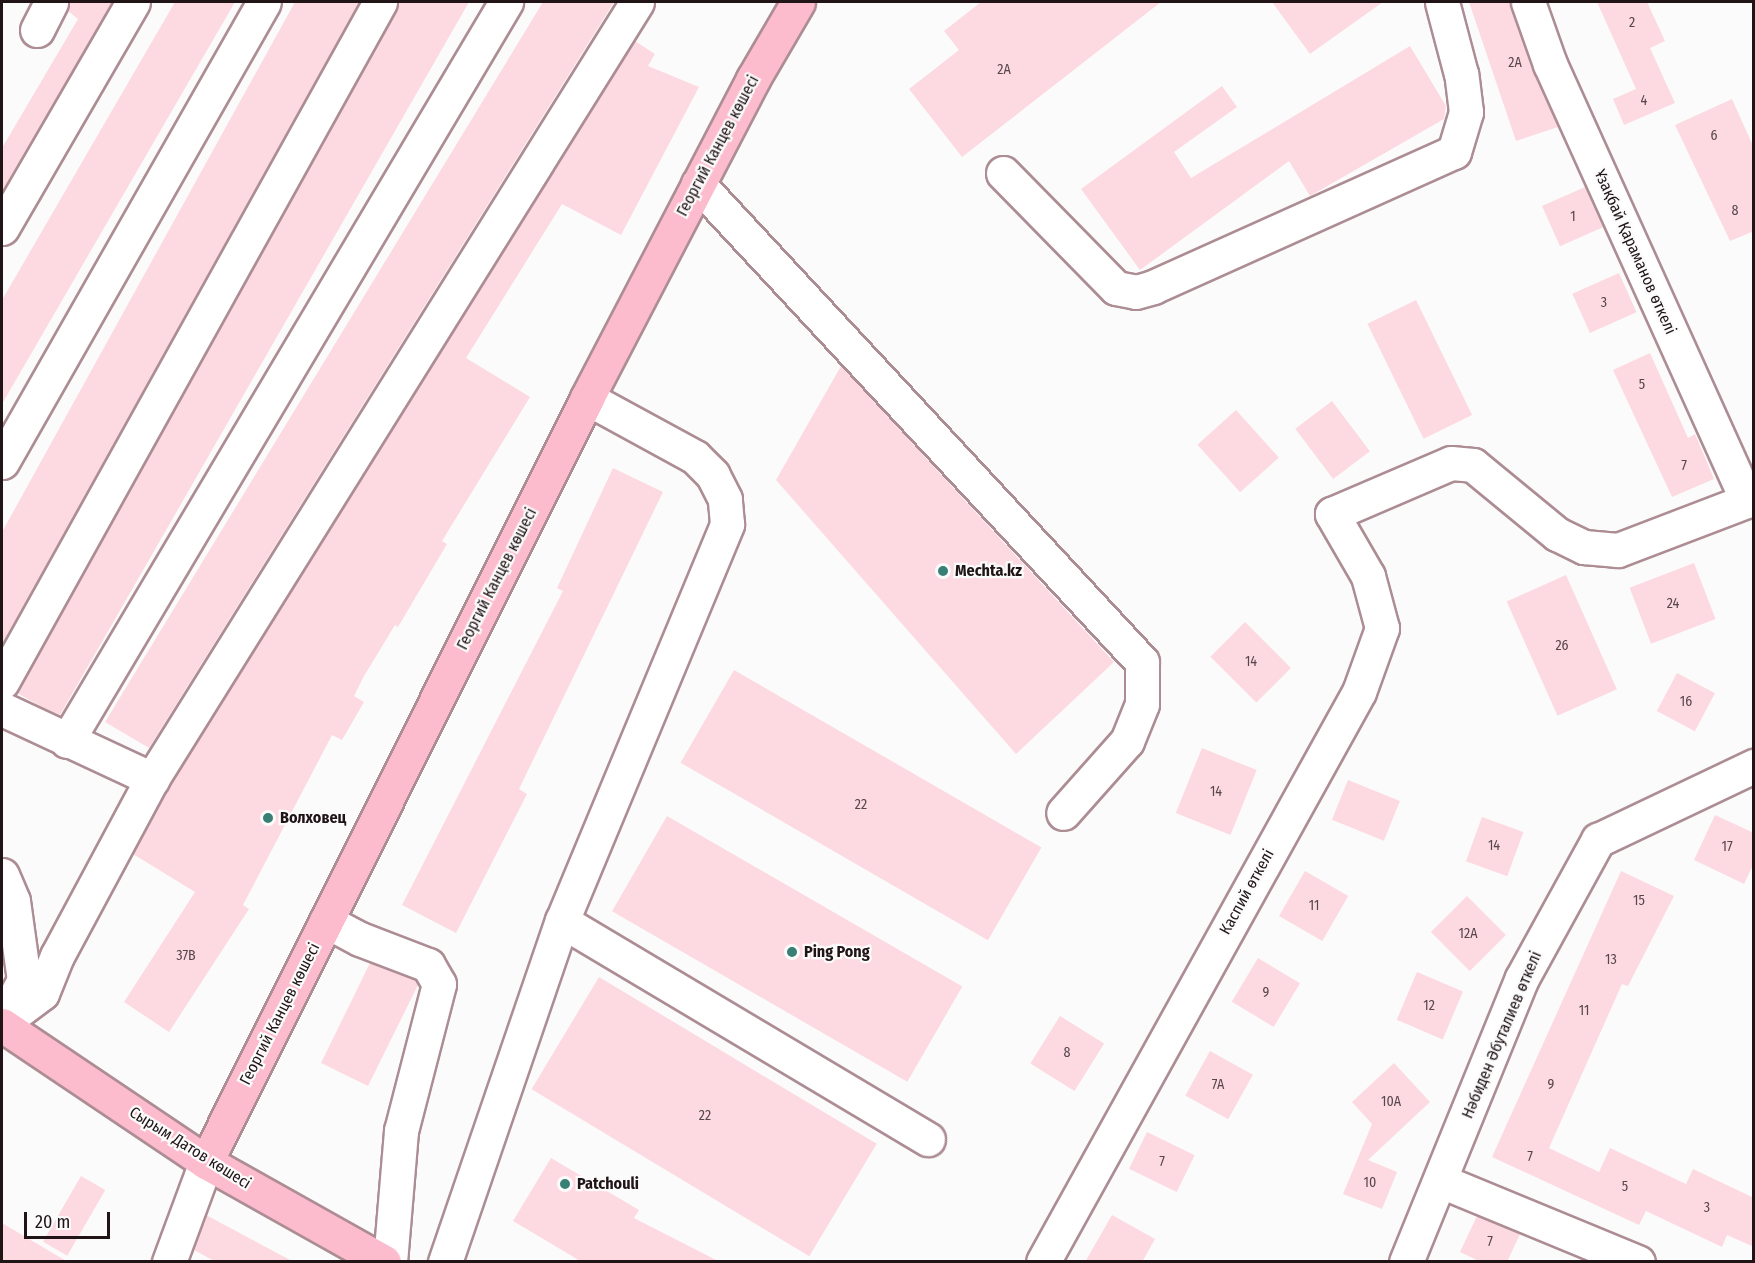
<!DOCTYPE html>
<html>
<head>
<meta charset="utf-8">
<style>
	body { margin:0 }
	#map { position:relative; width:1755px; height:1263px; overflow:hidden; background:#fbfbfb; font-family:"Fira Sans Condensed",sans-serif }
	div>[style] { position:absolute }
	.building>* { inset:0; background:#fddae2; transform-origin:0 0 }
	.roads { filter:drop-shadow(2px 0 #ad8d94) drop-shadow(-2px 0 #ad8d94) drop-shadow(0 2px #ad8d94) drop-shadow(0 -2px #ad8d94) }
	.minor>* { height:33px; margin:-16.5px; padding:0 16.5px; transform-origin:16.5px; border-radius:16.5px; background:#fff }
	.major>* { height:33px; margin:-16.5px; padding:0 16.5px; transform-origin:16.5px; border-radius:16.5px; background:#fcbcce }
	.dots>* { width:16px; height:16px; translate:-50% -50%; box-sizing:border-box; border:3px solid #fbfbfb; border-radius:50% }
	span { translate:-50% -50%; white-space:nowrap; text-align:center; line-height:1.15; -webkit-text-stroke:4.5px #fbfbfb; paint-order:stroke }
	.number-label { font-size:14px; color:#57464a }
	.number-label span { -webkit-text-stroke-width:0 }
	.street-label { font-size:16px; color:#201417 }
	.poi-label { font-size:16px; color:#201417; font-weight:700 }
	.left { translate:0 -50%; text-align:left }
	.frame { position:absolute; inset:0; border:3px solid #201417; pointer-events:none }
	.scale { position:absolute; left:24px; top:1212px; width:86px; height:27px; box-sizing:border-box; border:3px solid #201417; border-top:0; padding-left:8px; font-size:18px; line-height:21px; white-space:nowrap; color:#201417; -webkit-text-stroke:4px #fbfbfb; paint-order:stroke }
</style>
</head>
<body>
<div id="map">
	<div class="building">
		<i style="clip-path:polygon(70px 2px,112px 2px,2px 191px,2px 148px,78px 19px,68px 11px)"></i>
		<i style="clip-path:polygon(175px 2px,235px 2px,2px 404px,2px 300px)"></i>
		<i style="clip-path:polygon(295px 2px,359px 2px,2px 644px,2px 532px)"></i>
		<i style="clip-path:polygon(399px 2px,469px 2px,60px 715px,42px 707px,17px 693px)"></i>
		<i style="clip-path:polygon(543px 2px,614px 2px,149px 748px,105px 722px)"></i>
		<i style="clip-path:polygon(981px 2px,1161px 2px,962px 157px,909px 89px,959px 50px,944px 31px)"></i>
		<i style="clip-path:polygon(1272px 2px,1383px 2px,1310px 54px)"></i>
		<i style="clip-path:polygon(1469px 2px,1510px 2px,1532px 70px,1558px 127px,1516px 141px)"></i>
		<i style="clip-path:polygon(1597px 2px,1647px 2px,1665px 41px,1650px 48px,1675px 103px,1624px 125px,1613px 99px,1636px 89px)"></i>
		<i style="clip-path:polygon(635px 41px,655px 54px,648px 66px,699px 87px,621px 235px,562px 204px,466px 358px,530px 397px,442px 541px,447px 544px,398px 627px,395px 625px,364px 676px,354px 696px,364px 702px,342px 740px,332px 735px,243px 905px,249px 909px,169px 1032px,124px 1002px,195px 892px,133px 854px,168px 788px)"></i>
		<i style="clip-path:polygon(1410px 46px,1446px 106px,1444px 119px,1310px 196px,1289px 161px,1140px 270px,1081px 189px,1222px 86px,1237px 107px,1174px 152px,1191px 178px)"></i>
		<i style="clip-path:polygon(1732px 99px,1754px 148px,1754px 231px,1730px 241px,1675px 125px)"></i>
		<i style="left:1585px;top:187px;width:44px;height:47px;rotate:66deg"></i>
		<i style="left:1619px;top:273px;width:43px;height:51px;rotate:66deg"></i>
		<i style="left:1416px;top:300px;width:128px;height:54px;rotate:64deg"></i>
		<i style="clip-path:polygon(1650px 353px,1688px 438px,1695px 434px,1714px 479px,1672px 497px,1613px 370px)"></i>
		<i style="clip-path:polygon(841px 366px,1114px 662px,1016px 754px,776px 480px)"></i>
		<i style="left:1332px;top:401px;width:63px;height:46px;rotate:53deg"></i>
		<i style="left:1236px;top:410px;width:64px;height:52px;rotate:48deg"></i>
		<i style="clip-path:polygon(613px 468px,663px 492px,519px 789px,527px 794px,456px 933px,402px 905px,563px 591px,557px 588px)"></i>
		<i style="left:1694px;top:563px;width:60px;height:69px;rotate:69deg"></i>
		<i style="left:1566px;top:575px;width:125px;height:65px;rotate:66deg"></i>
		<i style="left:1245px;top:622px;width:65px;height:49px;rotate:45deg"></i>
		<i style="left:734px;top:670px;width:355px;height:107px;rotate:30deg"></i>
		<i style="left:1677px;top:673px;width:43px;height:43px;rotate:28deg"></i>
		<i style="left:1202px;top:748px;width:59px;height:70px;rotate:22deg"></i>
		<i style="left:1348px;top:780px;width:56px;height:43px;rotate:22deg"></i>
		<i style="clip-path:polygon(1715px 815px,1754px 833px,1754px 863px,1744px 884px,1694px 860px)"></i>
		<i style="left:667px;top:816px;width:341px;height:110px;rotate:30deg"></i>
		<i style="left:1482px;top:817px;width:44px;height:47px;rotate:20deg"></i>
		<i style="left:1305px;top:871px;width:50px;height:52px;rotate:30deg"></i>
		<i style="clip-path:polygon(1621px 871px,1674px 896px,1628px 986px,1622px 984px,1549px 1148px,1599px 1172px,1610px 1148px,1686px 1184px,1693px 1169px,1754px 1198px,1754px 1247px,1727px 1235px,1722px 1247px,1646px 1211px,1639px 1225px,1492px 1157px)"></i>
		<i style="left:1467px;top:896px;width:55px;height:51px;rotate:45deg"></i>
		<i style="left:1258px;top:958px;width:49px;height:51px;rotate:31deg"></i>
		<i style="clip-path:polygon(370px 963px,415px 980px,418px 985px,368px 1086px,321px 1063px)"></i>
		<i style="left:1417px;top:972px;width:50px;height:52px;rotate:23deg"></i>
		<i style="left:599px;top:977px;width:324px;height:131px;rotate:31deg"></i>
		<i style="left:1060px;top:1016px;width:52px;height:56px;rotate:32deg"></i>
		<i style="left:1210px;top:1051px;width:49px;height:51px;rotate:29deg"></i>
		<i style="clip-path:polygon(1394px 1063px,1430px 1102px,1368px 1160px,1397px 1172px,1382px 1209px,1343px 1194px,1372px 1124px,1352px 1102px)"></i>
		<i style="left:1147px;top:1132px;width:53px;height:41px;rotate:26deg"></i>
		<i style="clip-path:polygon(551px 1158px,639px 1210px,634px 1218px,720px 1262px,582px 1262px,513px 1221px)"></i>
		<i style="left:81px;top:1176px;width:28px;height:76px;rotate:30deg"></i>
		<i style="clip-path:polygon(206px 1215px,294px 1262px,216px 1262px,194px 1250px)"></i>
		<i style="clip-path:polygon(1112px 1215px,1155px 1239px,1142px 1262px,1085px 1262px)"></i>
		<i style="clip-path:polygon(1477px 1216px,1520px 1234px,1507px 1262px,1481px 1262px,1460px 1252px)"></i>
		<i style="clip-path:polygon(2px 1223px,68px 1262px,2px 1262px)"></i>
	</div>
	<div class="roads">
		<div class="minor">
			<i style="left:1528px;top:2px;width:66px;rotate:70.5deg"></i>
			<i style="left:1550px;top:64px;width:479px;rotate:65.7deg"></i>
			<i style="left:37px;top:30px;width:31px;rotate:-63deg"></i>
			<i style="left:1003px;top:173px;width:161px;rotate:45.5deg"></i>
			<i style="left:1116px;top:288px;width:20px;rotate:11deg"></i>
			<i style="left:1136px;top:292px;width:18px;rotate:-16deg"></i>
			<i style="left:1153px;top:287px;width:330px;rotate:-24.2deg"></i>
			<i style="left:1454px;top:152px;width:42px;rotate:-73.3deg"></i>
			<i style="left:1466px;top:112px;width:38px;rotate:-97deg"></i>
			<i style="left:1461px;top:74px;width:74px;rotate:-104.8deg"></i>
			<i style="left:698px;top:184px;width:652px;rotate:47.11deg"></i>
			<i style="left:1142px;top:662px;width:42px;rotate:90deg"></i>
			<i style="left:1142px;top:704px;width:40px;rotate:112deg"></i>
			<i style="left:1127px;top:741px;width:96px;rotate:131.6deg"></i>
			<i style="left:2px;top:228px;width:261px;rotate:-59.9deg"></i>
			<i style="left:2px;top:462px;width:529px;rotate:-60.34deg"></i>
			<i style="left:2px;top:682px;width:778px;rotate:-60.93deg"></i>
			<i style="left:2px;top:709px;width:166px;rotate:25deg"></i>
			<i style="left:152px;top:779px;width:916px;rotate:-58.03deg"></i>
			<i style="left:67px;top:741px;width:860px;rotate:-59.29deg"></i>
			<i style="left:2px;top:875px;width:28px;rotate:67deg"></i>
			<i style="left:13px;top:901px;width:80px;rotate:82.1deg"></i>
			<i style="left:24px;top:980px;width:40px;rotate:118deg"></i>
			<i style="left:326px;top:921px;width:38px;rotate:28deg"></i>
			<i style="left:360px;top:939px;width:73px;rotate:20.9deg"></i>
			<i style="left:428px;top:965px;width:22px;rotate:60deg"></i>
			<i style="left:439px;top:984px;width:152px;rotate:104.5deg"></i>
			<i style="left:401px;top:1131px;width:131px;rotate:94.8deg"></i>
			<i style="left:562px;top:921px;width:426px;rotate:30.8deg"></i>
			<i style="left:2px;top:1023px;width:50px;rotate:-36.9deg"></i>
			<i style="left:42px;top:993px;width:40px;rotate:-68deg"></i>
			<i style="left:57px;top:956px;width:201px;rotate:-61.8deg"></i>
			<i style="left:1441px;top:1181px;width:213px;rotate:22.4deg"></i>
			<i style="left:169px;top:1262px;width:107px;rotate:-69.7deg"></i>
			<i style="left:445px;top:1262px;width:361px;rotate:-71.1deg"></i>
			<i style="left:562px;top:921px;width:430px;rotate:-67.4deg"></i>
			<i style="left:727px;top:524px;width:25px;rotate:-95deg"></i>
			<i style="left:725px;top:499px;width:27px;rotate:-117deg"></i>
			<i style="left:713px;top:475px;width:25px;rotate:-135deg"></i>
			<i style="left:695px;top:457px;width:123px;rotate:-151.4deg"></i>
			<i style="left:1043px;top:1262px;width:652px;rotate:-61deg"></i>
			<i style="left:1359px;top:692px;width:68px;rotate:-70.2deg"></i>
			<i style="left:1382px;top:628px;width:54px;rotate:-105.1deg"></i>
			<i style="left:1368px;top:576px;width:72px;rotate:-120.1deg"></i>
			<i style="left:1332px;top:514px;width:129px;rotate:-23.2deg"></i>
			<i style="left:1451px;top:463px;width:22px;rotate:5deg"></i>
			<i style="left:1473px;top:465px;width:109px;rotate:39.4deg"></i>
			<i style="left:1557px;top:534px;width:30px;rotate:26deg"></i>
			<i style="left:1584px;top:547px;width:34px;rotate:5deg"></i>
			<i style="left:1618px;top:550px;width:146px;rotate:-20.9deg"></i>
			<i style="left:1406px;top:1262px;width:307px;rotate:-67.8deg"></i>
			<i style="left:1522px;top:978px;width:158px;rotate:-61.2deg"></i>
			<i style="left:1598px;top:840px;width:173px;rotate:-25.4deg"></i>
		</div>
		<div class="major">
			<i style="left:2px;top:1025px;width:246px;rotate:33.9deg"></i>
			<i style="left:206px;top:1162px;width:204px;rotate:29.3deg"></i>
			<i style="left:206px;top:1162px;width:854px;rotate:-63.49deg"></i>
			<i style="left:587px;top:398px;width:360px;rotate:-62.5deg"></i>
			<i style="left:753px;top:79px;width:89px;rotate:-59.7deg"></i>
		</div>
	</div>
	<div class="dots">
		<i style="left:943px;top:571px;background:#397f75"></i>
		<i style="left:268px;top:818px;background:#397f75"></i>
		<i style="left:792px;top:952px;background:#397f75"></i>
		<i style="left:565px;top:1184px;background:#397f75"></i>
	</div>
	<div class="number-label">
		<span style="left:1632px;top:23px">2</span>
		<span style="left:1515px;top:63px">2А</span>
		<span style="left:1004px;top:70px">2А</span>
		<span style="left:1644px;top:101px">4</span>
		<span style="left:1714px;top:136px">6</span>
		<span style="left:1735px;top:211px">8</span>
		<span style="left:1573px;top:217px">1</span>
		<span style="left:1604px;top:303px">3</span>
		<span style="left:1642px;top:385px">5</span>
		<span style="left:1684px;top:466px">7</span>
		<span style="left:1673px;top:604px">24</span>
		<span style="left:1562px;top:646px">26</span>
		<span style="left:1251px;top:662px">14</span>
		<span style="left:1686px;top:702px">16</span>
		<span style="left:1216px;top:792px">14</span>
		<span style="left:861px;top:805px">22</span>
		<span style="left:1494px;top:846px">14</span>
		<span style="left:1727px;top:847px">17</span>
		<span style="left:1639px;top:901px">15</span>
		<span style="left:1314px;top:906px">11</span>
		<span style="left:1468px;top:934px">12А</span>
		<span style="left:186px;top:956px">37В</span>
		<span style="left:1611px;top:960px">13</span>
		<span style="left:1266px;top:993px">9</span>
		<span style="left:1429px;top:1006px">12</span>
		<span style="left:1584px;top:1011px">11</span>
		<span style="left:1067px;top:1053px">8</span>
		<span style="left:1218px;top:1085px">7А</span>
		<span style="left:1551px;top:1085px">9</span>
		<span style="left:1391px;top:1102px">10А</span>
		<span style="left:705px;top:1116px">22</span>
		<span style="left:1530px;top:1157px">7</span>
		<span style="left:1162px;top:1162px">7</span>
		<span style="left:1370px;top:1183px">10</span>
		<span style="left:1625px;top:1187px">5</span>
		<span style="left:1707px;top:1208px">3</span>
		<span style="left:1490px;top:1242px">7</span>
	</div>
	<div class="street-label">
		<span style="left:718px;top:146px;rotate:-62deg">Георгий Канцев көшесі</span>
		<span style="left:1635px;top:252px;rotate:66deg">Ұзақбай Қараманов өткелі</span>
		<span style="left:497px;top:579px;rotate:-63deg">Георгий Канцев көшесі</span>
		<span style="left:1247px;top:892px;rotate:-61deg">Каспий өткелі</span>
		<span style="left:280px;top:1014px;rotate:-63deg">Георгий Канцев көшесі</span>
		<span style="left:1502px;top:1035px;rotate:-67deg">Нәбиден Әбуталиев өткелі</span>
		<span style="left:190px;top:1148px;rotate:32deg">Сырым Датов көшесі</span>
	</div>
	<div class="poi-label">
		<span class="left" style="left:955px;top:571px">Mechta.kz</span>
		<span class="left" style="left:280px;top:818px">Волховец</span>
		<span class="left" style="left:804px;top:952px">Ping Pong</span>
		<span class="left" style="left:577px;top:1184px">Patchouli</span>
	</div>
	<div class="frame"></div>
	<div class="scale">20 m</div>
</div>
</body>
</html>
